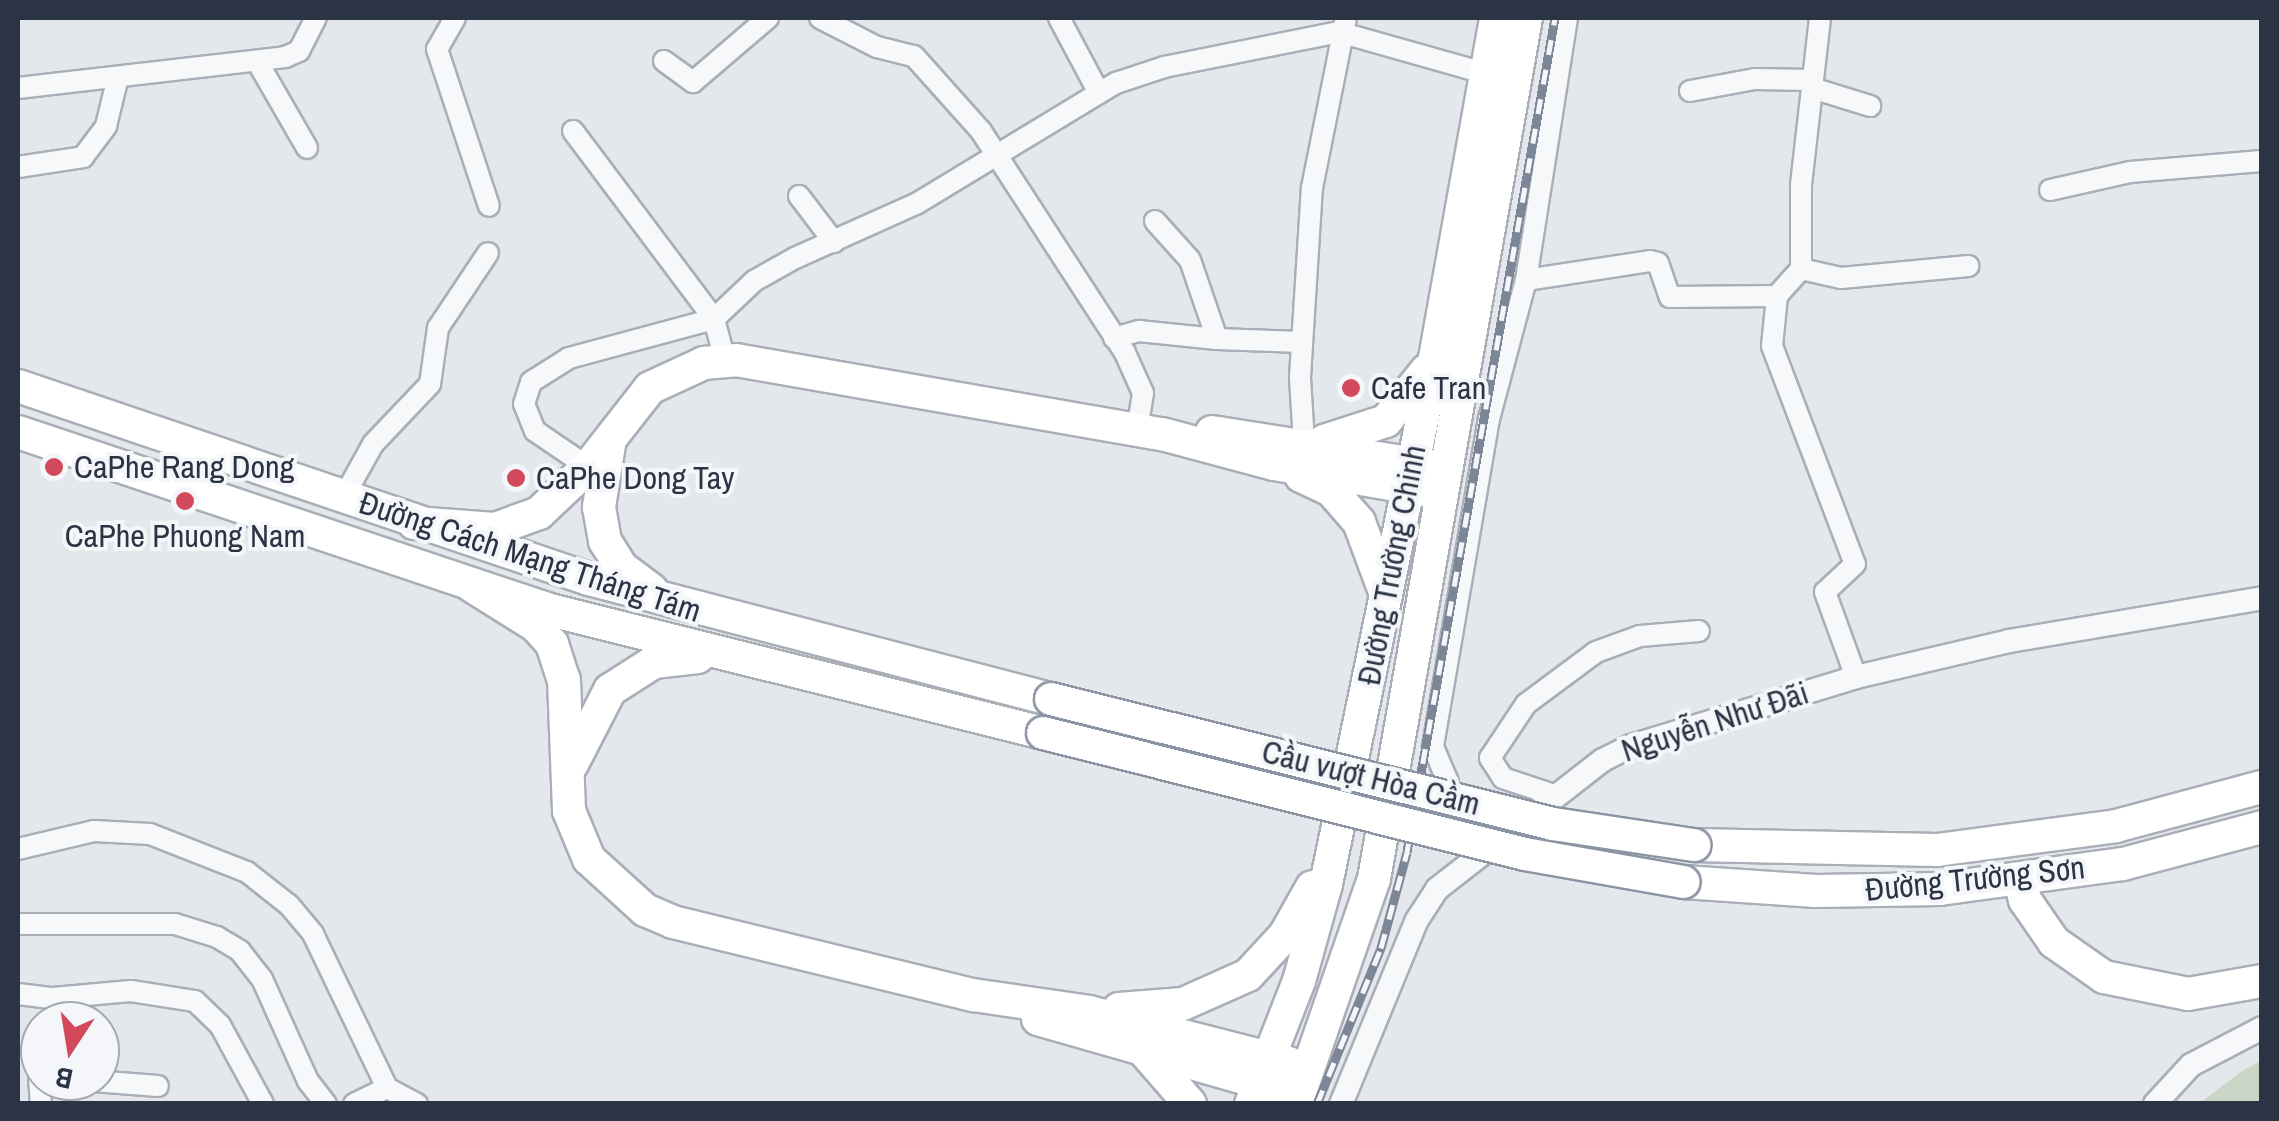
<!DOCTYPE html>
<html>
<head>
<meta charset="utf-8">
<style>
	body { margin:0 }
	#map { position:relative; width:2279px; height:1121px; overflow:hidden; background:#e4e7ec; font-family:"Archivo Narrow",sans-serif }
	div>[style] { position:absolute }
	.green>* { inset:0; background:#c9d6c5 }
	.roads { filter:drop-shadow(2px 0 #a9aeb7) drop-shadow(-2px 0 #a9aeb7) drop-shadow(0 2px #a9aeb7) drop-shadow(0 -2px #a9aeb7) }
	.minor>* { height:20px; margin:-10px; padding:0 10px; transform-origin:10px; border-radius:10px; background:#f7f8fa }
	.tertiary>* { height:22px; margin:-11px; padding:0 11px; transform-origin:11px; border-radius:11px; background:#f7f8fa }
	.trunk>* { height:32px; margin:-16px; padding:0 16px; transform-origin:16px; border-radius:16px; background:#fff }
	.rail>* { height:9px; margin-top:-4.5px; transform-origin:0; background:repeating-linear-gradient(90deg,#f4f6f9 0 15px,#7d8696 0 30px); box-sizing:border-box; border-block:2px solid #7d8696 }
	.bridges { filter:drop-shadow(2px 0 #8b94a3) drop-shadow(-2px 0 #8b94a3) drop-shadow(0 2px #8b94a3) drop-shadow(0 -2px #8b94a3) }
	.trunk-bridge>* { height:32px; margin:-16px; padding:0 16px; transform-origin:16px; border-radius:16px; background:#fff }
	.dots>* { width:28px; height:28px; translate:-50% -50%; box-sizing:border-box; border:5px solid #f4f6f9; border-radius:50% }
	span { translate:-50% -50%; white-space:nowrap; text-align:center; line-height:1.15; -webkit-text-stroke:8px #f4f6f9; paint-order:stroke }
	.poi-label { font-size:32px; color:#2b3445 }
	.left { translate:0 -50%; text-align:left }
	.street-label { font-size:32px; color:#2b3445 }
	.frame { position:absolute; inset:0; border:20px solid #2b3445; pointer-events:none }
	.north { position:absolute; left:20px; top:1001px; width:100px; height:100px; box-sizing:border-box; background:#f4f6f9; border:2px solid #a4a8b1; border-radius:50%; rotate:192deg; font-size:28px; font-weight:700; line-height:40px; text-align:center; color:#2b3445 }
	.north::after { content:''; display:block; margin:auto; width:35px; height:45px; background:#d1495b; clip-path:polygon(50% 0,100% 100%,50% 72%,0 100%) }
</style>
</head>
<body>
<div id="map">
	<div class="green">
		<i style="clip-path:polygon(2261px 1061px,2261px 1103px,2200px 1103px,2242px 1071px)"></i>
	</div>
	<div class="roads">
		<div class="minor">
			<i style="left:455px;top:18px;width:36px;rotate:120deg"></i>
			<i style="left:437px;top:49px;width:165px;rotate:71.7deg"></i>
			<i style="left:820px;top:18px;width:64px;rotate:27deg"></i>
			<i style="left:877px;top:47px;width:38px;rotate:14deg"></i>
			<i style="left:914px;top:56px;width:101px;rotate:48.2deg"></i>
			<i style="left:981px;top:131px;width:265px;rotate:57deg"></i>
			<i style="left:1125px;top:353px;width:44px;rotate:65.8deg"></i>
			<i style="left:1143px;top:393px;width:36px;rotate:99deg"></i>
			<i style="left:1059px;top:18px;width:85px;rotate:61.9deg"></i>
			<i style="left:1820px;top:18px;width:169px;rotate:96.5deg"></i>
			<i style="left:1801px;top:186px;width:83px;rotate:90deg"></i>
			<i style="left:1801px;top:269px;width:41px;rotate:12.7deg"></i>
			<i style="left:1841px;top:278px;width:128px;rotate:-5.4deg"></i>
			<i style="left:664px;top:61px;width:36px;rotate:36deg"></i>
			<i style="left:693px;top:82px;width:99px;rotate:-40.5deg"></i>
			<i style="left:258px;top:63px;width:98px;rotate:60deg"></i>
			<i style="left:18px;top:88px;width:269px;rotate:-6.6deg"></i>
			<i style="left:285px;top:57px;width:15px;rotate:-23deg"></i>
			<i style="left:299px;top:51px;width:37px;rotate:-63deg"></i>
			<i style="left:1812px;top:88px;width:61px;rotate:17.2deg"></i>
			<i style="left:1690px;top:91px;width:66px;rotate:-10.5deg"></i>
			<i style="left:1755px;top:79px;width:55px;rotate:1deg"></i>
			<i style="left:573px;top:131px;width:235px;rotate:53.1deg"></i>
			<i style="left:714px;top:319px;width:42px;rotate:75deg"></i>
			<i style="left:18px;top:167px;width:66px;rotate:-8.7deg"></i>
			<i style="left:83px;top:157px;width:39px;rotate:-53deg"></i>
			<i style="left:106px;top:126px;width:46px;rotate:-76.3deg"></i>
			<i style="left:2050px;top:190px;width:82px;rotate:-12.7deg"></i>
			<i style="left:2130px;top:172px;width:132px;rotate:-4.8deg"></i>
			<i style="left:799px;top:196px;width:58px;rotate:52.7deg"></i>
			<i style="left:1155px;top:221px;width:52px;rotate:48.1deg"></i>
			<i style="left:1190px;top:260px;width:83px;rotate:71.1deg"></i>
			<i style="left:1217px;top:339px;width:85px;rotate:2deg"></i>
			<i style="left:1801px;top:269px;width:36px;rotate:132deg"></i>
			<i style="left:1777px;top:296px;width:50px;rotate:95.7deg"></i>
			<i style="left:1772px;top:346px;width:233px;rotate:69.2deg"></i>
			<i style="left:1855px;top:564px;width:41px;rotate:137deg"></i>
			<i style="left:1825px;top:592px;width:90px;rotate:70deg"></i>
			<i style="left:1526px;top:280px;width:125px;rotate:-8.7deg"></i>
			<i style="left:1650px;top:261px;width:8px;rotate:14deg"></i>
			<i style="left:1658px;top:263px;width:36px;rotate:71deg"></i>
			<i style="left:1670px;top:297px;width:107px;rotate:-0.5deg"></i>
			<i style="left:714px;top:319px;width:55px;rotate:-43.5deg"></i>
			<i style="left:754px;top:281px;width:47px;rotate:-29.3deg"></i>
			<i style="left:795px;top:258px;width:133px;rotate:-24.1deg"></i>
			<i style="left:916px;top:204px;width:234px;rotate:-31.2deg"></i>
			<i style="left:1116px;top:83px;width:51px;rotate:-18.4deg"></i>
			<i style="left:1164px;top:67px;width:178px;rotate:-11.3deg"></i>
			<i style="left:1339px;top:32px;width:154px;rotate:15.8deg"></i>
			<i style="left:1114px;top:338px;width:26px;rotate:-16deg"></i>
			<i style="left:1139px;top:331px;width:78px;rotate:5.9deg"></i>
			<i style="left:1304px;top:443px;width:66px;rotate:-93.5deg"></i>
			<i style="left:1300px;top:377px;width:189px;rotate:-86.4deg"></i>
			<i style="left:1312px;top:188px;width:173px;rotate:-78.7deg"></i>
			<i style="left:588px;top:467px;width:64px;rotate:-145.8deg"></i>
			<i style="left:535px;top:431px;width:29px;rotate:-112deg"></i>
			<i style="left:524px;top:404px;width:23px;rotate:-72deg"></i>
			<i style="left:531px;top:382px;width:45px;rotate:-32.3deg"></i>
			<i style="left:569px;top:358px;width:150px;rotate:-15.1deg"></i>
			<i style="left:343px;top:498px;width:62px;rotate:-60.9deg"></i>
			<i style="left:373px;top:444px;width:83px;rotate:-46.5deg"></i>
			<i style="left:430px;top:384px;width:57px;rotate:-81.9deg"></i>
			<i style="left:438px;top:328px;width:90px;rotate:-56.3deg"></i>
			<i style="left:1448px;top:782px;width:39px;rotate:-113deg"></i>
			<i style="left:1433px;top:746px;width:332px;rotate:-80.3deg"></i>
			<i style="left:1489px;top:419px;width:144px;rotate:-75.1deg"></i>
			<i style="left:1526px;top:280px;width:265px;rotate:-81.1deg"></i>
			<i style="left:1554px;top:795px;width:54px;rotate:-161.6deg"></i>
			<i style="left:1503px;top:778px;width:24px;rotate:-123deg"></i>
			<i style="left:1490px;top:758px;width:65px;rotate:-56.3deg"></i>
			<i style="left:1526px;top:704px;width:87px;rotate:-36.6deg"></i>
			<i style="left:1596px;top:652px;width:47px;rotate:-20deg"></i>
			<i style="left:1640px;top:636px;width:59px;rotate:-4.8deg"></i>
			<i style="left:18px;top:849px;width:78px;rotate:-13.3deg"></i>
			<i style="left:94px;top:831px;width:56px;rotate:3.1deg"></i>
			<i style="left:150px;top:834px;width:104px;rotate:21.4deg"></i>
			<i style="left:247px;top:872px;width:53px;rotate:38.2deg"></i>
			<i style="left:289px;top:905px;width:38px;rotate:50deg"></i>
			<i style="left:313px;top:934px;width:171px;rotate:64.3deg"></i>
			<i style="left:387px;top:1088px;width:34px;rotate:28deg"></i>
			<i style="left:18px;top:924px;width:157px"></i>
			<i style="left:175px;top:924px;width:44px;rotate:17.2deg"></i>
			<i style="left:217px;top:937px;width:27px;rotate:31deg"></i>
			<i style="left:240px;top:951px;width:36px;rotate:52deg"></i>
			<i style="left:262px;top:979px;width:112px;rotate:65.7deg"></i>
			<i style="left:308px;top:1081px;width:29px;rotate:52deg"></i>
			<i style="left:18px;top:994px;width:35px;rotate:7deg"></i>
			<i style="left:53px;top:998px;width:78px;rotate:-5.1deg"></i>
			<i style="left:131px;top:991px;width:65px;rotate:8.9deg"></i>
			<i style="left:195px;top:1001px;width:35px;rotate:44deg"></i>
			<i style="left:220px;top:1025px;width:90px;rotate:61.4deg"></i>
			<i style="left:39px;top:1077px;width:27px;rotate:86deg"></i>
			<i style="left:94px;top:1081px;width:64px;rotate:4.5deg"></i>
			<i style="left:354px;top:1104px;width:37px;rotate:-26deg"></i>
		</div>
		<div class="tertiary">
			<i style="left:1341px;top:1104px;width:199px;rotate:-67.6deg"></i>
			<i style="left:1417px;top:920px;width:37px;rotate:-57deg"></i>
			<i style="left:1437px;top:889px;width:210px;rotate:-37.9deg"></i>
			<i style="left:1603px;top:760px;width:31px;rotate:-27deg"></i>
			<i style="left:1631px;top:746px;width:235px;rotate:-17deg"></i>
			<i style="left:1856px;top:677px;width:157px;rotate:-13.2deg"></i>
			<i style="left:2009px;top:641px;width:257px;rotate:-9.6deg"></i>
			<i style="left:2155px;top:1104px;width:53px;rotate:-47.3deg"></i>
			<i style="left:2191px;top:1065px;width:80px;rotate:-27.5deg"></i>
		</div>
		<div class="trunk">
			<i style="left:18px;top:386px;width:603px;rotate:18.68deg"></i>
			<i style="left:589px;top:579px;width:477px;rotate:14.6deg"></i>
			<i style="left:18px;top:432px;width:561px;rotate:18.5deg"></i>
			<i style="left:550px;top:610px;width:508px;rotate:14.01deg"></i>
			<i style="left:1212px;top:432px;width:221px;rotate:8.9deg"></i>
			<i style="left:1324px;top:441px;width:65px;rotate:-17.9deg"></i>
			<i style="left:1386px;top:421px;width:65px;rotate:-51.2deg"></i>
			<i style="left:609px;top:445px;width:63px;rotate:99.2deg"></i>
			<i style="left:599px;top:507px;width:35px;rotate:80deg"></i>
			<i style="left:605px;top:541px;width:31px;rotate:58deg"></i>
			<i style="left:621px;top:567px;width:38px;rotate:37deg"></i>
			<i style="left:1301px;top:476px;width:33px;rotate:25deg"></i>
			<i style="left:1331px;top:490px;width:43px;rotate:48.8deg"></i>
			<i style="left:1359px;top:522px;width:75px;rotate:69.6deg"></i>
			<i style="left:414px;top:523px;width:81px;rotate:4.2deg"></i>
			<i style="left:495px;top:529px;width:47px;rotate:-20deg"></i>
			<i style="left:539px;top:513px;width:67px;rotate:-43.2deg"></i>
			<i style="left:588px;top:467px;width:100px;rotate:-51.9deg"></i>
			<i style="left:650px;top:388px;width:60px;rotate:-24.8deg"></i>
			<i style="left:704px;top:363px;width:32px;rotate:-5deg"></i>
			<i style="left:736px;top:360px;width:432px;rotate:9.9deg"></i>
			<i style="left:1162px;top:434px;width:116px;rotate:15deg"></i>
			<i style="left:1274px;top:464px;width:153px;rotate:9.8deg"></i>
			<i style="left:472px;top:586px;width:75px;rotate:32deg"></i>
			<i style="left:536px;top:626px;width:24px;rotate:48deg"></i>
			<i style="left:552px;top:644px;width:38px;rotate:72deg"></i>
			<i style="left:564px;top:680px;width:131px;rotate:87.8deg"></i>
			<i style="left:569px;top:811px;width:52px;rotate:67.4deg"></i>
			<i style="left:589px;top:859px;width:76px;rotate:42.3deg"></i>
			<i style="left:645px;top:910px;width:30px;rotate:23deg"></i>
			<i style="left:673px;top:922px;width:309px;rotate:13.7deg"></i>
			<i style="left:973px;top:995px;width:117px;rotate:8.3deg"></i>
			<i style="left:1089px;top:1012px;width:206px;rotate:14.3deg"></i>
			<i style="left:572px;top:764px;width:83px;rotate:-62.8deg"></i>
			<i style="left:610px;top:690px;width:52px;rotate:-32.5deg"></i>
			<i style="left:654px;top:662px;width:44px;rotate:-6.5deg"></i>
			<i style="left:1694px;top:845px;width:243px;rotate:1.2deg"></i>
			<i style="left:1937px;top:850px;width:181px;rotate:-7.6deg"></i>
			<i style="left:2116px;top:826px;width:151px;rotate:-15deg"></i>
			<i style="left:2020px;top:880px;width:21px;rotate:76deg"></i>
			<i style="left:2025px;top:900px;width:51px;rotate:55.4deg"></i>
			<i style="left:2054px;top:942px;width:61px;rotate:35deg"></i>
			<i style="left:2104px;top:977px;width:86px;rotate:11.4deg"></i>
			<i style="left:2188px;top:994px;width:75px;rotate:-10deg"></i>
			<i style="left:1684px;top:882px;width:132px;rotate:3.9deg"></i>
			<i style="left:1816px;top:891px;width:124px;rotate:-0.9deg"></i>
			<i style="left:1940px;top:889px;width:185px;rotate:-7.8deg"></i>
			<i style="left:2123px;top:864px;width:144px;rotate:-14.9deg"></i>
			<i style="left:1119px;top:1009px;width:64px;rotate:-4.5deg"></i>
			<i style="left:1183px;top:1004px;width:71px;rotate:-24deg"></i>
			<i style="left:1248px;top:975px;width:54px;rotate:-47.2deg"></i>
			<i style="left:1285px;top:935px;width:55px;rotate:-60.6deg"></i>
			<i style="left:1038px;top:1019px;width:251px;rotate:16deg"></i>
			<i style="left:1144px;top:1051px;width:70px;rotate:49deg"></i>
			<i style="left:1251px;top:1104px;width:132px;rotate:-68.7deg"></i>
			<i style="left:1299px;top:981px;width:101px;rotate:-74.4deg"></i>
			<i style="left:1326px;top:884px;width:537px;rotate:-78.29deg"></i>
			<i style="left:1435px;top:358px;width:345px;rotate:-79.8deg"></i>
			<i style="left:1296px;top:1104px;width:238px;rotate:-70.9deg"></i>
			<i style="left:1374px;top:879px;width:874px;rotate:-79.99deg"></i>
		</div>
	</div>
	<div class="rail">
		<i style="left:1317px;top:1104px;width:169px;rotate:-67.7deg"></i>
		<i style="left:1381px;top:948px;width:99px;rotate:-74.8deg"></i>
		<i style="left:1407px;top:852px;width:847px;rotate:-79.94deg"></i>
	</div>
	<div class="bridges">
		<div class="trunk-bridge">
			<i style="left:1051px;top:699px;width:517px;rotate:13.98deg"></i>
			<i style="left:1553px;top:824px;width:143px;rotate:8.5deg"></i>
			<i style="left:1043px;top:733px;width:497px;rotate:14.1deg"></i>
			<i style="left:1525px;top:854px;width:161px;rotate:10deg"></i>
		</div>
	</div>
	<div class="dots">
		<i style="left:1351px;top:388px;background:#d1495b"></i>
		<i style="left:54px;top:467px;background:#d1495b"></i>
		<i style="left:516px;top:478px;background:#d1495b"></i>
		<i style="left:185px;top:501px;background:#d1495b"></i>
	</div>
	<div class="poi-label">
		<span class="left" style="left:1371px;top:388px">Cafe Tran</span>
		<span class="left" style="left:74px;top:467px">CaPhe Rang Dong</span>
		<span class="left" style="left:536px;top:478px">CaPhe Dong Tay</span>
		<span style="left:185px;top:536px">CaPhe Phuong Nam</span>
	</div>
	<div class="street-label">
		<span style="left:530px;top:557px;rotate:18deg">Đường Cách Mạng Tháng Tám</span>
		<span style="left:1392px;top:565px;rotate:-79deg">Đường Trường Chinh</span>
		<span style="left:1715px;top:722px;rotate:-18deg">Nguyễn Như Đãi</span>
		<span style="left:1371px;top:778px;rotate:14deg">Cầu vượt Hòa Cầm</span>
		<span style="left:1975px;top:879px;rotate:-6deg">Đường Trường Sơn</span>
	</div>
	<div class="frame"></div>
	<div class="north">B</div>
</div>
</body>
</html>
